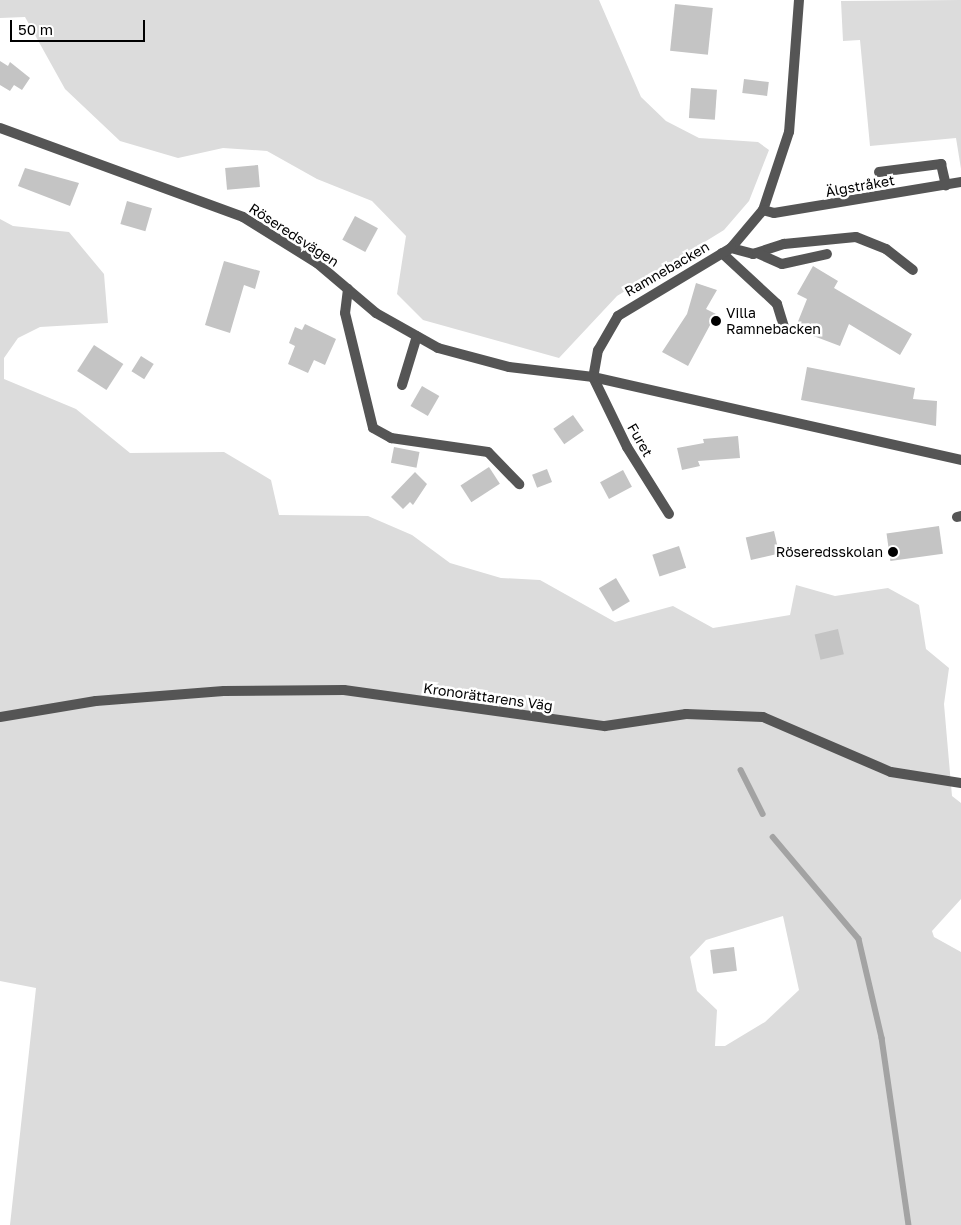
<!DOCTYPE html>
<html>
<head>
<meta charset="utf-8">
<style>
	body { margin:0 }
	#map { position:relative; width:961px; height:1225px; overflow:hidden; background:#fff; font-family:"Golos Text",sans-serif }
	div>[style] { position:absolute }
	.green>* { inset:0; background:#dcdcdc }
	.stream>* { height:5.5px; margin:-2.75px; padding:0 2.75px; transform-origin:2.75px; border-radius:2.75px; background:#a3a3a3 }
	.building>* { inset:0; background:#c4c4c4; transform-origin:0 0 }
	.service>* { height:10px; margin:-5px; padding:0 5px; transform-origin:5px; border-radius:5px; background:#555 }
	.minor>* { height:10px; margin:-5px; padding:0 5px; transform-origin:5px; border-radius:5px; background:#555 }
	.tertiary>* { height:10px; margin:-5px; padding:0 5px; transform-origin:5px; border-radius:5px; background:#555 }
	.dots>* { width:14px; height:14px; translate:-50% -50%; box-sizing:border-box; border:2px solid #fff; border-radius:50% }
	span { translate:-50% -50%; white-space:nowrap; text-align:center; line-height:1.15; -webkit-text-stroke:5px #fff; paint-order:stroke }
	.street-label { font-size:14px; color:#000 }
	.poi-label { font-size:14px; color:#000 }
	.left { translate:0 -50%; text-align:left }
	.right { translate:-100% -50%; text-align:right }
	.scale { position:absolute; left:10px; top:20px; width:135px; height:22px; box-sizing:border-box; border:2px solid #000; border-top:0; padding-left:6px; font-size:15px; line-height:18px; white-space:nowrap; color:#000; -webkit-text-stroke:4px #fff; paint-order:stroke }
</style>
</head>
<body>
<div id="map">
	<div class="green">
		<i style="clip-path:polygon(0 0,599px 0,641px 97px,666px 121px,699px 138px,758px 142px,769px 150px,749px 201px,724px 230px,617px 296px,559px 358px,423px 320px,397px 294px,406px 236px,372px 201px,317px 179px,267px 151px,223px 148px,178px 158px,120px 141px,65px 89px,25px 17px,0 18px)"></i>
		<i style="clip-path:polygon(961px 0,961px 169px,956px 138px,870px 146px,860px 40px,843px 41px,841px 1px)"></i>
		<i style="clip-path:polygon(evenodd,0 219px,13px 226px,69px 232px,104px 274px,108px 323px,40px 327px,18px 338px,4px 358px,4px 379px,76px 409px,130px 453px,224px 452px,271px 480px,279px 515px,368px 516px,412px 535px,450px 563px,501px 578px,540px 580px,615px 622px,673px 606px,713px 628px,790px 615px,796px 585px,835px 596px,888px 588px,919px 605px,926px 649px,949px 668px,944px 704px,952px 796px,961px 803px,961px 899px,932px 931px,934px 937px,961px 952px,961px 1225px,10px 1225px,36px 988px,0 981px,0 219px,783px 916px,799px 990px,765px 1022px,725px 1046px,715px 1046px,717px 1010px,697px 991px,690px 957px,706px 940px,783px 916px)"></i>
	</div>
	<div class="stream">
		<i style="left:741px;top:770px;width:49px;rotate:63.4deg"></i>
		<i style="left:773px;top:837px;width:133px;rotate:49.9deg"></i>
		<i style="left:859px;top:939px;width:102px;rotate:76.9deg"></i>
		<i style="left:882px;top:1038px;width:189px;rotate:81.8deg"></i>
	</div>
	<div class="building">
		<i style="left:675px;top:4px;width:38px;height:47px;rotate:6deg"></i>
		<i style="clip-path:polygon(0 61px,8px 66px,10px 62px,30px 78px,22px 90px,14px 85px,10px 91px,0 85px)"></i>
		<i style="left:744px;top:79px;width:25px;height:14px;rotate:7deg"></i>
		<i style="left:691px;top:88px;width:26px;height:30px;rotate:4deg"></i>
		<i style="left:258px;top:165px;width:22px;height:33px;rotate:85deg"></i>
		<i style="clip-path:polygon(25px 168px,79px 183px,70px 206px,18px 186px)"></i>
		<i style="left:127px;top:201px;width:26px;height:24px;rotate:16deg"></i>
		<i style="left:355px;top:216px;width:26px;height:27px;rotate:28deg"></i>
		<i style="clip-path:polygon(224px 261px,260px 271px,255px 289px,244px 285px,230px 333px,205px 325px)"></i>
		<i style="clip-path:polygon(813px 266px,838px 281px,834px 288px,912px 334px,900px 355px,849px 324px,840px 346px,795px 329px,807px 299px,797px 294px)"></i>
		<i style="clip-path:polygon(696px 283px,717px 290px,706px 309px,716px 314px,688px 366px,662px 352px,687px 314px)"></i>
		<i style="clip-path:polygon(305px 324px,336px 339px,325px 365px,314px 360px,308px 373px,288px 364px,295px 346px,289px 343px,295px 327px,302px 330px)"></i>
		<i style="left:94px;top:345px;width:35px;height:31px;rotate:33deg"></i>
		<i style="left:141px;top:356px;width:15px;height:18px;rotate:32deg"></i>
		<i style="clip-path:polygon(807px 367px,915px 388px,913px 399px,937px 401px,936px 426px,801px 400px)"></i>
		<i style="left:422px;top:386px;width:20px;height:23px;rotate:30deg"></i>
		<i style="left:573px;top:415px;width:19px;height:24px;rotate:55deg"></i>
		<i style="clip-path:polygon(738px 436px,740px 458px,698px 461px,700px 466px,682px 470px,677px 448px,704px 443px,703px 439px)"></i>
		<i style="left:394px;top:447px;width:26px;height:16px;rotate:11deg"></i>
		<i style="left:489px;top:467px;width:20px;height:34px;rotate:57deg"></i>
		<i style="left:547px;top:469px;width:14px;height:16px;rotate:69deg"></i>
		<i style="left:623px;top:470px;width:19px;height:26px;rotate:62deg"></i>
		<i style="clip-path:polygon(415px 472px,427px 484px,413px 505px,410px 502px,403px 509px,391px 497px)"></i>
		<i style="left:939px;top:526px;width:28px;height:53px;rotate:82deg"></i>
		<i style="left:774px;top:531px;width:23px;height:29px;rotate:77deg"></i>
		<i style="left:679px;top:546px;width:23px;height:28px;rotate:72deg"></i>
		<i style="left:616px;top:578px;width:27px;height:20px;rotate:59deg"></i>
		<i style="left:838px;top:629px;width:26px;height:24px;rotate:77deg"></i>
		<i style="left:734px;top:947px;width:24px;height:24px;rotate:83deg"></i>
	</div>
	<div class="service">
		<i style="left:879px;top:172px;width:63px;rotate:-7.4deg"></i>
		<i style="left:941px;top:164px;width:22px;rotate:77deg"></i>
		<i style="left:731px;top:248px;width:23px;rotate:15deg"></i>
		<i style="left:753px;top:254px;width:33px;rotate:-18deg"></i>
		<i style="left:784px;top:244px;width:72px;rotate:-5.6deg"></i>
		<i style="left:856px;top:237px;width:32px;rotate:22deg"></i>
		<i style="left:886px;top:249px;width:34px;rotate:38deg"></i>
		<i style="left:722px;top:253px;width:75px;rotate:42.8deg"></i>
		<i style="left:777px;top:304px;width:28px;rotate:73deg"></i>
		<i style="left:757px;top:253px;width:27px;rotate:24deg"></i>
		<i style="left:782px;top:264px;width:46px;rotate:-12.5deg"></i>
		<i style="left:348px;top:289px;width:24px;rotate:97deg"></i>
		<i style="left:345px;top:313px;width:118px;rotate:76.3deg"></i>
		<i style="left:373px;top:428px;width:21px;rotate:29deg"></i>
		<i style="left:391px;top:438px;width:98px;rotate:8.2deg"></i>
		<i style="left:488px;top:452px;width:45px;rotate:45.9deg"></i>
		<i style="left:593px;top:377px;width:78px;rotate:64.1deg"></i>
		<i style="left:627px;top:447px;width:79px;rotate:57.9deg"></i>
		<i style="left:402px;top:385px;width:51px;rotate:-73deg"></i>
		<i style="left:957px;top:517px;width:4px;rotate:-14deg"></i>
	</div>
	<div class="minor">
		<i style="left:799px;top:0;width:132px;rotate:94.3deg"></i>
		<i style="left:789px;top:132px;width:82px;rotate:108.4deg"></i>
		<i style="left:763px;top:210px;width:50px;rotate:130.1deg"></i>
		<i style="left:731px;top:248px;width:132px;rotate:149deg"></i>
		<i style="left:618px;top:316px;width:39px;rotate:120deg"></i>
		<i style="left:598px;top:350px;width:27px;rotate:100deg"></i>
		<i style="left:593px;top:377px;width:377px;rotate:12.7deg"></i>
		<i style="left:0;top:128px;width:259px;rotate:20.1deg"></i>
		<i style="left:243px;top:217px;width:87px;rotate:31.9deg"></i>
		<i style="left:317px;top:263px;width:77px;rotate:40.3deg"></i>
		<i style="left:376px;top:313px;width:71px;rotate:29.4deg"></i>
		<i style="left:438px;top:348px;width:73px;rotate:15deg"></i>
		<i style="left:509px;top:367px;width:85px;rotate:6.8deg"></i>
		<i style="left:763px;top:210px;width:11px;rotate:15deg"></i>
		<i style="left:774px;top:213px;width:190px;rotate:-9.4deg"></i>
	</div>
	<div class="tertiary">
		<i style="left:0;top:717px;width:97px;rotate:-9.5deg"></i>
		<i style="left:96px;top:701px;width:128px;rotate:-4.5deg"></i>
		<i style="left:224px;top:691px;width:120px;rotate:-0.5deg"></i>
		<i style="left:344px;top:690px;width:263px;rotate:7.9deg"></i>
		<i style="left:605px;top:726px;width:82px;rotate:-8.4deg"></i>
		<i style="left:686px;top:714px;width:77px;rotate:2.2deg"></i>
		<i style="left:763px;top:717px;width:139px;rotate:23.3deg"></i>
		<i style="left:891px;top:772px;width:71px;rotate:8.9deg"></i>
	</div>
	<div class="dots">
		<i style="left:716px;top:321px;background:#000"></i>
		<i style="left:893px;top:552px;background:#000"></i>
	</div>
	<div class="street-label">
		<span style="left:860px;top:186px;rotate:-10deg">Älgstråket</span>
		<span style="left:294px;top:235px;rotate:33deg">Röseredsvägen</span>
		<span style="left:667px;top:269px;rotate:-30deg">Ramnebacken</span>
		<span style="left:640px;top:440px;rotate:60deg">Furet</span>
		<span style="left:488px;top:697px;rotate:8deg">Kronorättarens Väg</span>
	</div>
	<div class="poi-label">
		<span class="left" style="left:726px;top:321px">Villa<br>Ramnebacken</span>
		<span class="right" style="left:883px;top:552px">Röseredsskolan</span>
	</div>
	<div class="scale">50 m</div>
</div>
</body>
</html>
